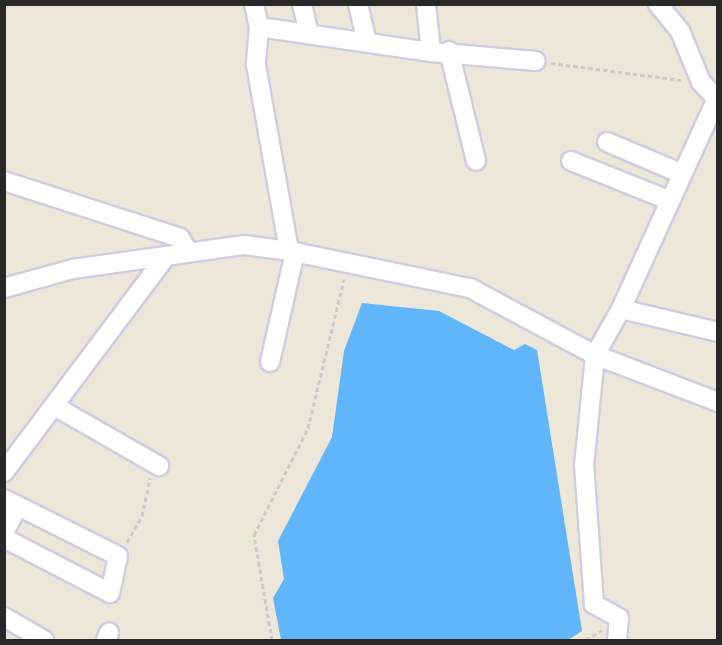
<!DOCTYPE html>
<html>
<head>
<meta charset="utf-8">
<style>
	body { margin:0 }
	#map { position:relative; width:722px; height:645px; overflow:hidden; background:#ece7d8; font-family:Figtree,sans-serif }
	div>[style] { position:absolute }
	.water>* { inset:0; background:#61b6f9 }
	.path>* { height:3px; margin-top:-1.5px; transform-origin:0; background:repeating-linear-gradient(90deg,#cbcbcb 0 4.5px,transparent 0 7.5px) }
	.roads { filter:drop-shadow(2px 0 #cecee3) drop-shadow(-2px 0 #cecee3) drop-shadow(0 2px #cecee3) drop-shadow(0 -2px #cecee3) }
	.minor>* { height:18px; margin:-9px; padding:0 9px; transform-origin:9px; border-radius:9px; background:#fff }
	span { translate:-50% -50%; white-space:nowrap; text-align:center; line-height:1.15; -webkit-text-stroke:6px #fff; paint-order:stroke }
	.frame { position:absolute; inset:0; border:6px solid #282828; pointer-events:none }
</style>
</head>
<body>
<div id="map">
	<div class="water">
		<i style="clip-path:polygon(362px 303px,439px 311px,514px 350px,525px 344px,537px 350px,582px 631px,568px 640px,281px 640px,273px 598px,284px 579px,278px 541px,332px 437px,344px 351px)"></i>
	</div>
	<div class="path">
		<i style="left:551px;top:63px;width:131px;rotate:7.5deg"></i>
		<i style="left:127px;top:542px;width:30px;rotate:-60deg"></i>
		<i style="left:142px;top:516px;width:39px;rotate:-78deg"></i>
		<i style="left:272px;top:640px;width:107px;rotate:-99.7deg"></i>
		<i style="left:254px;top:535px;width:120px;rotate:-63.2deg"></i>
		<i style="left:308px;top:428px;width:153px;rotate:-76.4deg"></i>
		<i style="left:586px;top:640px;width:19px;rotate:-32deg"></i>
	</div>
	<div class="roads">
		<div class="minor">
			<i style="left:254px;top:4px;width:24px;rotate:78deg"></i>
			<i style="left:259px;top:27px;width:38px;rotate:95deg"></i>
			<i style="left:256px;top:65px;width:189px;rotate:79.9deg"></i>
			<i style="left:302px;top:4px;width:31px;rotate:77deg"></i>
			<i style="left:358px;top:4px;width:40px;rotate:77deg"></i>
			<i style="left:426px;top:4px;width:48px;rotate:84.1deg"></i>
			<i style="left:658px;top:4px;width:35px;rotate:51deg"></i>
			<i style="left:680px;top:31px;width:55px;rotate:67.6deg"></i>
			<i style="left:701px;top:82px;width:22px;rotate:47deg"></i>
			<i style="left:259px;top:27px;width:174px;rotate:8.3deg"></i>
			<i style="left:431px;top:52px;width:105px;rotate:4.9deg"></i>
			<i style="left:449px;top:51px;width:113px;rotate:76.2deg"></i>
			<i style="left:607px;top:142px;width:79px;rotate:23deg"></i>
			<i style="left:571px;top:161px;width:105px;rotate:21.9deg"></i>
			<i style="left:4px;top:181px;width:185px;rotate:17.9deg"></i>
			<i style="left:180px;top:238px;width:17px;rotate:59deg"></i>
			<i style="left:4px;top:288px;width:72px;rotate:-15.4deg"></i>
			<i style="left:73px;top:269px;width:173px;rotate:-8deg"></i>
			<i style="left:244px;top:245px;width:45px;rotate:7.6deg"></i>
			<i style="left:289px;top:251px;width:185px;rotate:11.6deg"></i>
			<i style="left:470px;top:288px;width:142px;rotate:28.2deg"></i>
			<i style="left:595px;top:355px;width:132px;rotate:20.9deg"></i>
			<i style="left:621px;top:309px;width:100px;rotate:13.3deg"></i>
			<i style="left:270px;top:362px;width:113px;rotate:-77.2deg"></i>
			<i style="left:56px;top:407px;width:119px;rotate:29.8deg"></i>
			<i style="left:4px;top:472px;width:270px;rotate:-53.1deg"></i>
			<i style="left:4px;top:499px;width:127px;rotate:26.6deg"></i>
			<i style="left:118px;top:556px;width:38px;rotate:102deg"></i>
			<i style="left:110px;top:593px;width:119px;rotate:-152.6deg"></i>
			<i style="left:4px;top:533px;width:30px;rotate:-63deg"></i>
			<i style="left:4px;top:617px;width:46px;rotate:29.9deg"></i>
			<i style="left:106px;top:640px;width:8px;rotate:-67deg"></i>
			<i style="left:617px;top:640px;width:22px;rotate:-85deg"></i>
			<i style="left:619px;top:618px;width:29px;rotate:-151deg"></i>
			<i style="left:594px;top:604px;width:138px;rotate:-94.1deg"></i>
			<i style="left:584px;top:466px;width:112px;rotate:-84.3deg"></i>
			<i style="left:595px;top:355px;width:53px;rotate:-60.5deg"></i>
			<i style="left:621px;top:309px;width:234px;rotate:-65.5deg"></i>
		</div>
	</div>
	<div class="frame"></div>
</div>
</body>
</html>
